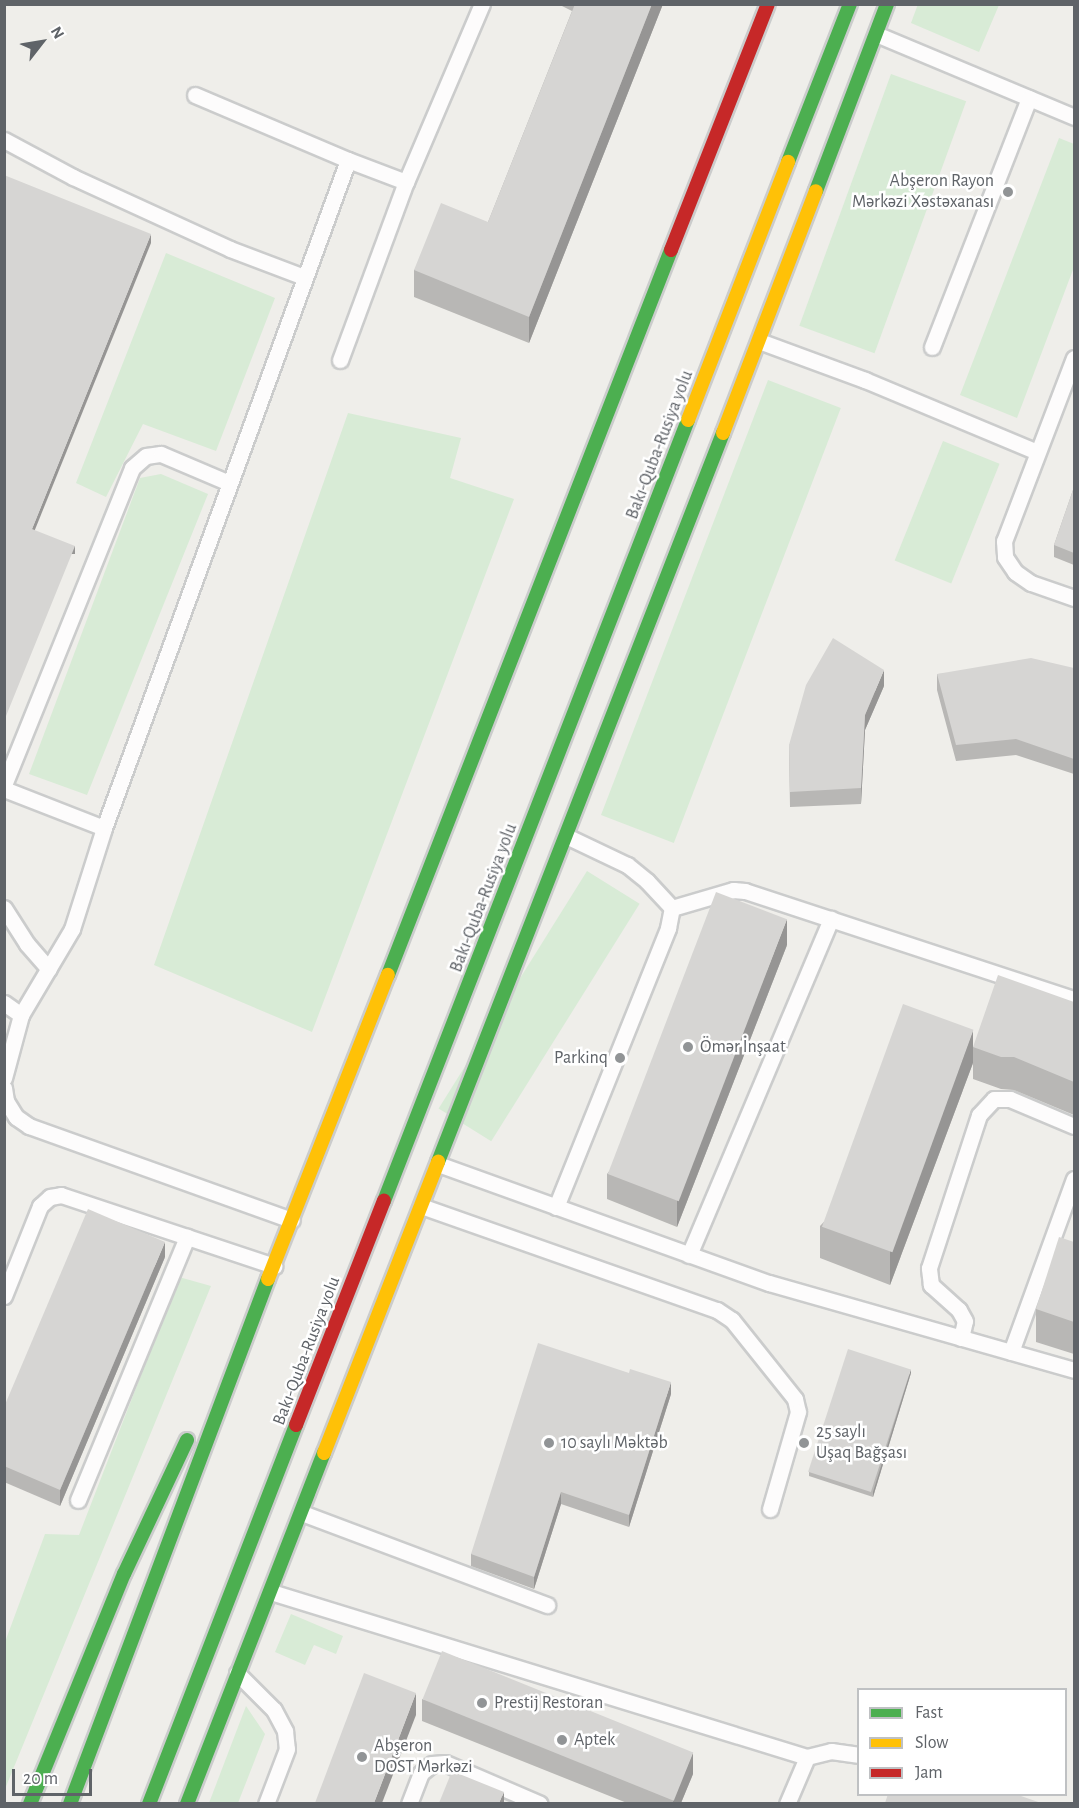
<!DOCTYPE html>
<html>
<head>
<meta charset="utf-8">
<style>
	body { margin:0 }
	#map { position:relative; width:1079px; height:1808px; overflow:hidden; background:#efeeea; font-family:"Alegreya Sans",sans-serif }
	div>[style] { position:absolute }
	.green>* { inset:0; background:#d8ebd6; transform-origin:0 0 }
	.roads { filter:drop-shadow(2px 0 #cbcccc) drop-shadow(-2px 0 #cbcccc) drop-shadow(0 2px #cbcccc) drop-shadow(0 -2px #cbcccc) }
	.lane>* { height:15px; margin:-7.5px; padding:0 7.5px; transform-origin:7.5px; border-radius:7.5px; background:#fdfcfc }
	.fast>* { height:14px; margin:-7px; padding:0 7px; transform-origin:7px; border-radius:7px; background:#4caf50 }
	.slow>* { height:14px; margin:-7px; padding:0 7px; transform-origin:7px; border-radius:7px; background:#ffc107 }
	.jam>* { height:14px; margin:-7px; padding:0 7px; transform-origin:7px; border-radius:7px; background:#c62828 }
	.wall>* { inset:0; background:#b8b7b5 }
	.shaded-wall>* { inset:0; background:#969594; transform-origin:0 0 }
	.building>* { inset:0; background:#d6d5d3; transform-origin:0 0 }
	.dots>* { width:16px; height:16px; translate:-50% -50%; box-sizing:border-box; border:3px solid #fff; border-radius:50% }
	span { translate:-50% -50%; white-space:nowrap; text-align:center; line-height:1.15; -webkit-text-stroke:5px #fff; paint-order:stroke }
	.poi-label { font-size:18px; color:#5f6368 }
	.right { translate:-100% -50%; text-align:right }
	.left { translate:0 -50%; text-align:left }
	.street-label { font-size:18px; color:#5f6368 }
	.frame { position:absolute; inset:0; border:6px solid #5f6368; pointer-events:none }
	.legend { position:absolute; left:857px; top:1688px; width:210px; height:108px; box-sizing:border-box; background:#fff; border:2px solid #bfc1c3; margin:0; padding:8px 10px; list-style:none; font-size:18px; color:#5f6368 }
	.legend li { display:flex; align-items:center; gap:12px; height:30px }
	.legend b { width:30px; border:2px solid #bfc1c3 }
	.north { position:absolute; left:12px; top:12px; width:60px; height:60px; -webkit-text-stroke:4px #fff; paint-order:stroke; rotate:59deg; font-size:16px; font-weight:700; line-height:24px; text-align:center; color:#5f6368 }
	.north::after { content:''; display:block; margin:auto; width:21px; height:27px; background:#5f6368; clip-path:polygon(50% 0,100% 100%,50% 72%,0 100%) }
	.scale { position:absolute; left:12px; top:1769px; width:80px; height:27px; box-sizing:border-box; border:3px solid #5f6368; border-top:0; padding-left:8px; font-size:18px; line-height:21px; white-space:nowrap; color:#5f6368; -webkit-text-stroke:4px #fff; paint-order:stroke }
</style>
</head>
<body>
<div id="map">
	<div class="green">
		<i style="clip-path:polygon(918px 4px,999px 4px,999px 5px,979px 52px,911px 23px)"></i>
		<i style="left:891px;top:74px;width:80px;height:268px;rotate:20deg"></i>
		<i style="clip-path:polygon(1059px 138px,1074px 144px,1074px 267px,1017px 418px,960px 395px)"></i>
		<i style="clip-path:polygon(166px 253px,275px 298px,216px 451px,143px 424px,106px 497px,76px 483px)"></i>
		<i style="left:768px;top:380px;width:78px;height:466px;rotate:21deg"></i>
		<i style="clip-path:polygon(348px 413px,461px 438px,450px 478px,514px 499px,312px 1032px,154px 965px)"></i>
		<i style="left:943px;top:441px;width:61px;height:129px;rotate:22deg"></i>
		<i style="clip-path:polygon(161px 474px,208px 494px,87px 795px,29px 774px,140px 478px)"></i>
		<i style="left:587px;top:871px;width:62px;height:280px;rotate:32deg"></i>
		<i style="clip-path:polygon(179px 1277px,211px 1286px,5px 1789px,5px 1642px,45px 1534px,79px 1535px)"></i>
		<i style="clip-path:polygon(291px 1614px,343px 1636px,336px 1654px,314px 1645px,305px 1665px,275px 1652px)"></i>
		<i style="clip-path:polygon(246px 1706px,265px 1734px,238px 1803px,209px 1803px)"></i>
	</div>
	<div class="roads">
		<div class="lane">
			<i style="left:876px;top:34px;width:215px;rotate:22.7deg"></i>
			<i style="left:195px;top:95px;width:166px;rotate:23deg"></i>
			<i style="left:4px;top:140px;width:78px;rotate:28.2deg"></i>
			<i style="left:73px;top:177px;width:173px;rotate:24.6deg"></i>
			<i style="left:230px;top:249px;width:79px;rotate:20.7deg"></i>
			<i style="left:759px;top:341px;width:113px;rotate:20.2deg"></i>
			<i style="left:865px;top:380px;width:186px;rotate:22.7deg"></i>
			<i style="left:932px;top:347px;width:267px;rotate:-68.7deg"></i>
			<i style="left:1074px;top:358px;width:196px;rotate:110.9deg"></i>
			<i style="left:1004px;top:541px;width:16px;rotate:86deg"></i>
			<i style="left:1005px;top:557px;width:18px;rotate:56deg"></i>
			<i style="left:1015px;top:572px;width:19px;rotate:35deg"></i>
			<i style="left:1031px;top:583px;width:46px;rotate:19.2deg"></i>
			<i style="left:340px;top:360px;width:190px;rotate:-69.7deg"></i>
			<i style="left:4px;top:785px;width:342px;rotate:-68deg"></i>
			<i style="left:132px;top:468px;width:18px;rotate:-41deg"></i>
			<i style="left:146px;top:456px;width:15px;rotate:-8deg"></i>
			<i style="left:161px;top:454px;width:74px;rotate:23.1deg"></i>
			<i style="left:4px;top:789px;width:107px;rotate:21.3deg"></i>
			<i style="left:4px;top:908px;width:43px;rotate:57.4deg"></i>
			<i style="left:27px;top:944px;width:33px;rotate:49deg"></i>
			<i style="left:672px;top:908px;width:64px;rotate:-16.4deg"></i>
			<i style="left:733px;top:890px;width:12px;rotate:5deg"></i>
			<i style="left:745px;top:891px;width:346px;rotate:18.2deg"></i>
			<i style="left:4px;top:1003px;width:21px;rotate:35deg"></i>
			<i style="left:4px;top:1078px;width:65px;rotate:-74.9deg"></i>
			<i style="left:21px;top:1015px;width:100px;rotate:-59.3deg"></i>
			<i style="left:72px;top:929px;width:106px;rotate:-72.4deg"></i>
			<i style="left:104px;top:828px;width:711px;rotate:-69.93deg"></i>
			<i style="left:348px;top:160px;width:62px;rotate:20.8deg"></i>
			<i style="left:406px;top:182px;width:194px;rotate:-66.9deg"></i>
			<i style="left:4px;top:1088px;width:13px;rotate:81deg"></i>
			<i style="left:6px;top:1101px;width:19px;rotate:58deg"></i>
			<i style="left:16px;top:1117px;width:16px;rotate:35deg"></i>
			<i style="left:29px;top:1126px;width:279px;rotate:19.7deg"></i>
			<i style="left:438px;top:1164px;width:352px;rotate:19.8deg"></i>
			<i style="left:769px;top:1283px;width:317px;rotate:15.9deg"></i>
			<i style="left:421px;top:1206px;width:314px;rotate:19.4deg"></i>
			<i style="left:717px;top:1310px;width:18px;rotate:34deg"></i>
			<i style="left:732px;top:1320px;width:101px;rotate:51.4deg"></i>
			<i style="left:795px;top:1399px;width:13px;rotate:77deg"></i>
			<i style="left:798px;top:1412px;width:101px;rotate:106.1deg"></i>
			<i style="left:556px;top:1207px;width:301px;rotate:-68.1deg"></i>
			<i style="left:668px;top:928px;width:20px;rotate:-79deg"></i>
			<i style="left:672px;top:908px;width:37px;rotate:-133deg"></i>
			<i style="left:647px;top:881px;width:26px;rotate:-141deg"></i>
			<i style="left:627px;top:865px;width:68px;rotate:-154.6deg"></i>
			<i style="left:689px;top:1255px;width:365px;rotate:-67.1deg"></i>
			<i style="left:4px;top:1296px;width:97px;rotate:-68.2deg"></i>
			<i style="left:40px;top:1206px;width:13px;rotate:-42deg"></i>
			<i style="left:50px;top:1197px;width:11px;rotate:-10deg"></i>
			<i style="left:61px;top:1195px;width:225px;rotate:18.4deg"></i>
			<i style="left:961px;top:1338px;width:17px;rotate:-77deg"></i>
			<i style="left:965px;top:1321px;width:13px;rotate:-119deg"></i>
			<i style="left:959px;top:1310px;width:38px;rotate:-138deg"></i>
			<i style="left:931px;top:1285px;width:17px;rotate:-97deg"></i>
			<i style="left:929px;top:1268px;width:161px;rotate:-71.9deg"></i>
			<i style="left:979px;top:1115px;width:22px;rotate:-47deg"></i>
			<i style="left:994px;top:1099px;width:16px"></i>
			<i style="left:1010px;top:1099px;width:69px;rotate:22.9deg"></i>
			<i style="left:1011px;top:1352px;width:184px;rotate:-70deg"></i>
			<i style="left:78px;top:1500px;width:285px;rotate:-67.5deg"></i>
			<i style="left:302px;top:1513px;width:262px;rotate:20.6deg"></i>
			<i style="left:271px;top:1592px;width:561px;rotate:17.11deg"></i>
			<i style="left:237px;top:1673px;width:52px;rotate:45deg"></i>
			<i style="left:274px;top:1710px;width:24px;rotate:62deg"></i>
			<i style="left:285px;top:1731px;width:18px;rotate:84deg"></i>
			<i style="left:287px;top:1749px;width:59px;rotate:110.9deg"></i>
			<i style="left:409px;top:1804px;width:33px;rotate:-69deg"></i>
			<i style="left:421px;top:1773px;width:14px;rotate:-39deg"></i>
			<i style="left:432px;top:1764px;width:13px;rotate:-4deg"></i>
			<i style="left:445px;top:1763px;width:103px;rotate:23.3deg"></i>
			<i style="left:787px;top:1804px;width:51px;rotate:-66.9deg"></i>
			<i style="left:807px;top:1757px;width:25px;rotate:-14deg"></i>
			<i style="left:831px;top:1751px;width:27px;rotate:8deg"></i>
		</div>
		<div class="fast">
			<i style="left:788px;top:162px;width:170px;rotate:-68.6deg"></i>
			<i style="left:816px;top:191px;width:200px;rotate:-69.2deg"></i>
			<i style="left:388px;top:975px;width:778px;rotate:-68.68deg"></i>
			<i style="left:438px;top:1162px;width:783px;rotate:-68.65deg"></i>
			<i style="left:384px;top:1201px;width:838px;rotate:-68.73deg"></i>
			<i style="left:30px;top:1804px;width:248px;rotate:-67.8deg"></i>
			<i style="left:124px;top:1574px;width:148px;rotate:-64.8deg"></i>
			<i style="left:70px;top:1804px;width:561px;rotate:-69.34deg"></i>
			<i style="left:149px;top:1804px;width:407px;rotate:-68.8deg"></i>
			<i style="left:187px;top:1804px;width:377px;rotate:-68.7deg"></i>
		</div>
		<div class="slow">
			<i style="left:688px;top:420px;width:277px;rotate:-68.8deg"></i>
			<i style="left:723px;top:433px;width:259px;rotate:-69deg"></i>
			<i style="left:268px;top:1279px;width:327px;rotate:-68.5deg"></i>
			<i style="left:324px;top:1453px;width:313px;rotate:-68.6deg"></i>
		</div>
		<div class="jam">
			<i style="left:671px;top:250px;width:264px;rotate:-68.5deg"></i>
			<i style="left:296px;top:1425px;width:241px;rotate:-68.6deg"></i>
		</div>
	</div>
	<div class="wall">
		<i style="clip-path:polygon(558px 4px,663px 4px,529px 343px,414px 297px,414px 270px,488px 222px,572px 11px)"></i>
		<i style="clip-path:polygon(1074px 487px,1074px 565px,1054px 557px,1054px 545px)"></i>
		<i style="clip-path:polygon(1074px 668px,1074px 774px,1016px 755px,956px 761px,937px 690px,937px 674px)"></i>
		<i style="clip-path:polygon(884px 686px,865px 730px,861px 804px,790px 807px,789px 745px)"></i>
		<i style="clip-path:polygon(787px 945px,677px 1227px,607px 1199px,607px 1174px)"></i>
		<i style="clip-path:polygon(1074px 1002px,1074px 1115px,1014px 1090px,1001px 1089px,973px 1079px,973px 1047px)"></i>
		<i style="clip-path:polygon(973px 1063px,890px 1285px,820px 1258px,820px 1226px)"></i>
		<i style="clip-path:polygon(1074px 1242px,1074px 1354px,1036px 1342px,1036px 1309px)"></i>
		<i style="clip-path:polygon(165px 1257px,60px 1506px,4px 1482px,4px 1407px)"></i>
		<i style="clip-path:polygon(911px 1373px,873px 1497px,809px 1476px,809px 1472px)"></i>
		<i style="clip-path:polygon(671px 1394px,629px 1527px,561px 1504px,534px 1589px,471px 1566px,471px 1554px)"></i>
		<i style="clip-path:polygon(422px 1699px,693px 1774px,681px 1803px,627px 1803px,422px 1721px)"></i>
	</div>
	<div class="shaded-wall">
		<i style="clip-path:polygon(652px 4px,663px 4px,529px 343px,529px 317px)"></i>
		<i style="clip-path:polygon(151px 234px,151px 243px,32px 537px,32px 529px)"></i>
		<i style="left:75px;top:546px;width:8px;height:189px;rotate:90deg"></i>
		<i style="clip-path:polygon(884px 670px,884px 686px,865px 730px,861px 804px,861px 788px,865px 715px)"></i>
		<i style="clip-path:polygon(787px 919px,787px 945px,677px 1227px,677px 1201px)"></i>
		<i style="clip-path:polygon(973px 1030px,973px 1063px,890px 1285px,890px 1252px)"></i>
		<i style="clip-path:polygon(165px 1242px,165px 1257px,60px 1506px,60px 1490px)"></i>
		<i style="clip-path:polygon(911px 1369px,911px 1373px,873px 1497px,873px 1492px)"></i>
		<i style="clip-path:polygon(671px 1382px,671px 1394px,629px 1527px,629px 1515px)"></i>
		<i style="clip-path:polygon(561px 1492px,561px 1504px,534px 1589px,534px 1577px)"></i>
		<i style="clip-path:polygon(416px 1693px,416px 1715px,382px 1803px,374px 1803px)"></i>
		<i style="clip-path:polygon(693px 1752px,693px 1774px,681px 1803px,673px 1803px,673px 1800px)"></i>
		<i style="clip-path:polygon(504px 1792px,504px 1803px,499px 1803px)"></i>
	</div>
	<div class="building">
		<i style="clip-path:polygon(575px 4px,652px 4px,529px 317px,414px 270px,441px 203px,488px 222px)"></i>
		<i style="clip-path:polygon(4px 175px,151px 234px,32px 529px,75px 546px,4px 721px)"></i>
		<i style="clip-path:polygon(1074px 487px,1074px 553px,1054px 545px)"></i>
		<i style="clip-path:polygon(833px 638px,884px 670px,865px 715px,861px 788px,790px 792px,789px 745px,806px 685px)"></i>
		<i style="clip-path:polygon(1031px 658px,1074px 668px,1074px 759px,1016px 739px,956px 745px,937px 674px)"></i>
		<i style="left:716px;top:892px;width:76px;height:302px;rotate:21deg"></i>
		<i style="clip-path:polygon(998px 975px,1074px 1002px,1074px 1082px,1014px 1057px,1001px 1057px,973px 1047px)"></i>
		<i style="left:903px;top:1004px;width:75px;height:237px;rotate:20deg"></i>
		<i style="clip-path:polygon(88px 1209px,165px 1242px,60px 1490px,4px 1466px,4px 1407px)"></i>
		<i style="clip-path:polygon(1059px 1237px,1074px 1242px,1074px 1322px,1036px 1309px)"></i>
		<i style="clip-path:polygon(538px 1343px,629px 1373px,630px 1369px,671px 1382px,629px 1515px,561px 1492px,534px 1577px,471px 1554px)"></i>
		<i style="left:848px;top:1349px;width:66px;height:129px;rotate:18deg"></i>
		<i style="left:442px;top:1651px;width:271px;height:52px;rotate:22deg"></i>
		<i style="clip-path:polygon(364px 1673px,416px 1693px,374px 1803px,315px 1803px)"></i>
		<i style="clip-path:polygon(452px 1771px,504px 1792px,499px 1803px,439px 1803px)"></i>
		<i style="clip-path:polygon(888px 1794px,1015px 1794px,1041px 1803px,885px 1803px)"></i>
	</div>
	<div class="dots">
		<i style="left:1008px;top:192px;background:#919496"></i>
		<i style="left:688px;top:1047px;background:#919496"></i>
		<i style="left:620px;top:1058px;background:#919496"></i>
		<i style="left:549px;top:1443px;background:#919496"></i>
		<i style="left:804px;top:1443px;background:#919496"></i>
		<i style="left:482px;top:1703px;background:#919496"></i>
		<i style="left:562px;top:1740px;background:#919496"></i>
		<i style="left:362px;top:1757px;background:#919496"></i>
	</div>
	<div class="poi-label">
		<span class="right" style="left:994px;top:192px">Abşeron Rayon<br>Mərkəzi Xəstəxanası</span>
		<span class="left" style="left:700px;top:1047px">Ömər İnşaat</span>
		<span class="right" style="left:608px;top:1058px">Parkinq</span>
		<span class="left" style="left:816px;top:1443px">25 saylı<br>Uşaq Bağşası</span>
		<span class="left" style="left:561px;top:1443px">10 saylı Məktəb</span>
		<span class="left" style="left:494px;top:1703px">Prestij Restoran</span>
		<span class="left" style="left:574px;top:1740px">Aptek</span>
		<span class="left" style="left:374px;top:1757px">Abşeron<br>DOST Mərkəzi</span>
	</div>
	<div class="street-label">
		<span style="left:660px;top:445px;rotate:-69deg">Bakı-Quba-Rusiya yolu</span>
		<span style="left:484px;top:898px;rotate:-69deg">Bakı-Quba-Rusiya yolu</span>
		<span style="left:307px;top:1351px;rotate:-69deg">Bakı-Quba-Rusiya yolu</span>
	</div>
	<div class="frame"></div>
	<ul class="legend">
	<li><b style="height:8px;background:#4caf50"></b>Fast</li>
	<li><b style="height:8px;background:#ffc107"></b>Slow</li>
	<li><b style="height:8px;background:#c62828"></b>Jam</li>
	</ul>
	<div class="north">N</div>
	<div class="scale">20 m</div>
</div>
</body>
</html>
